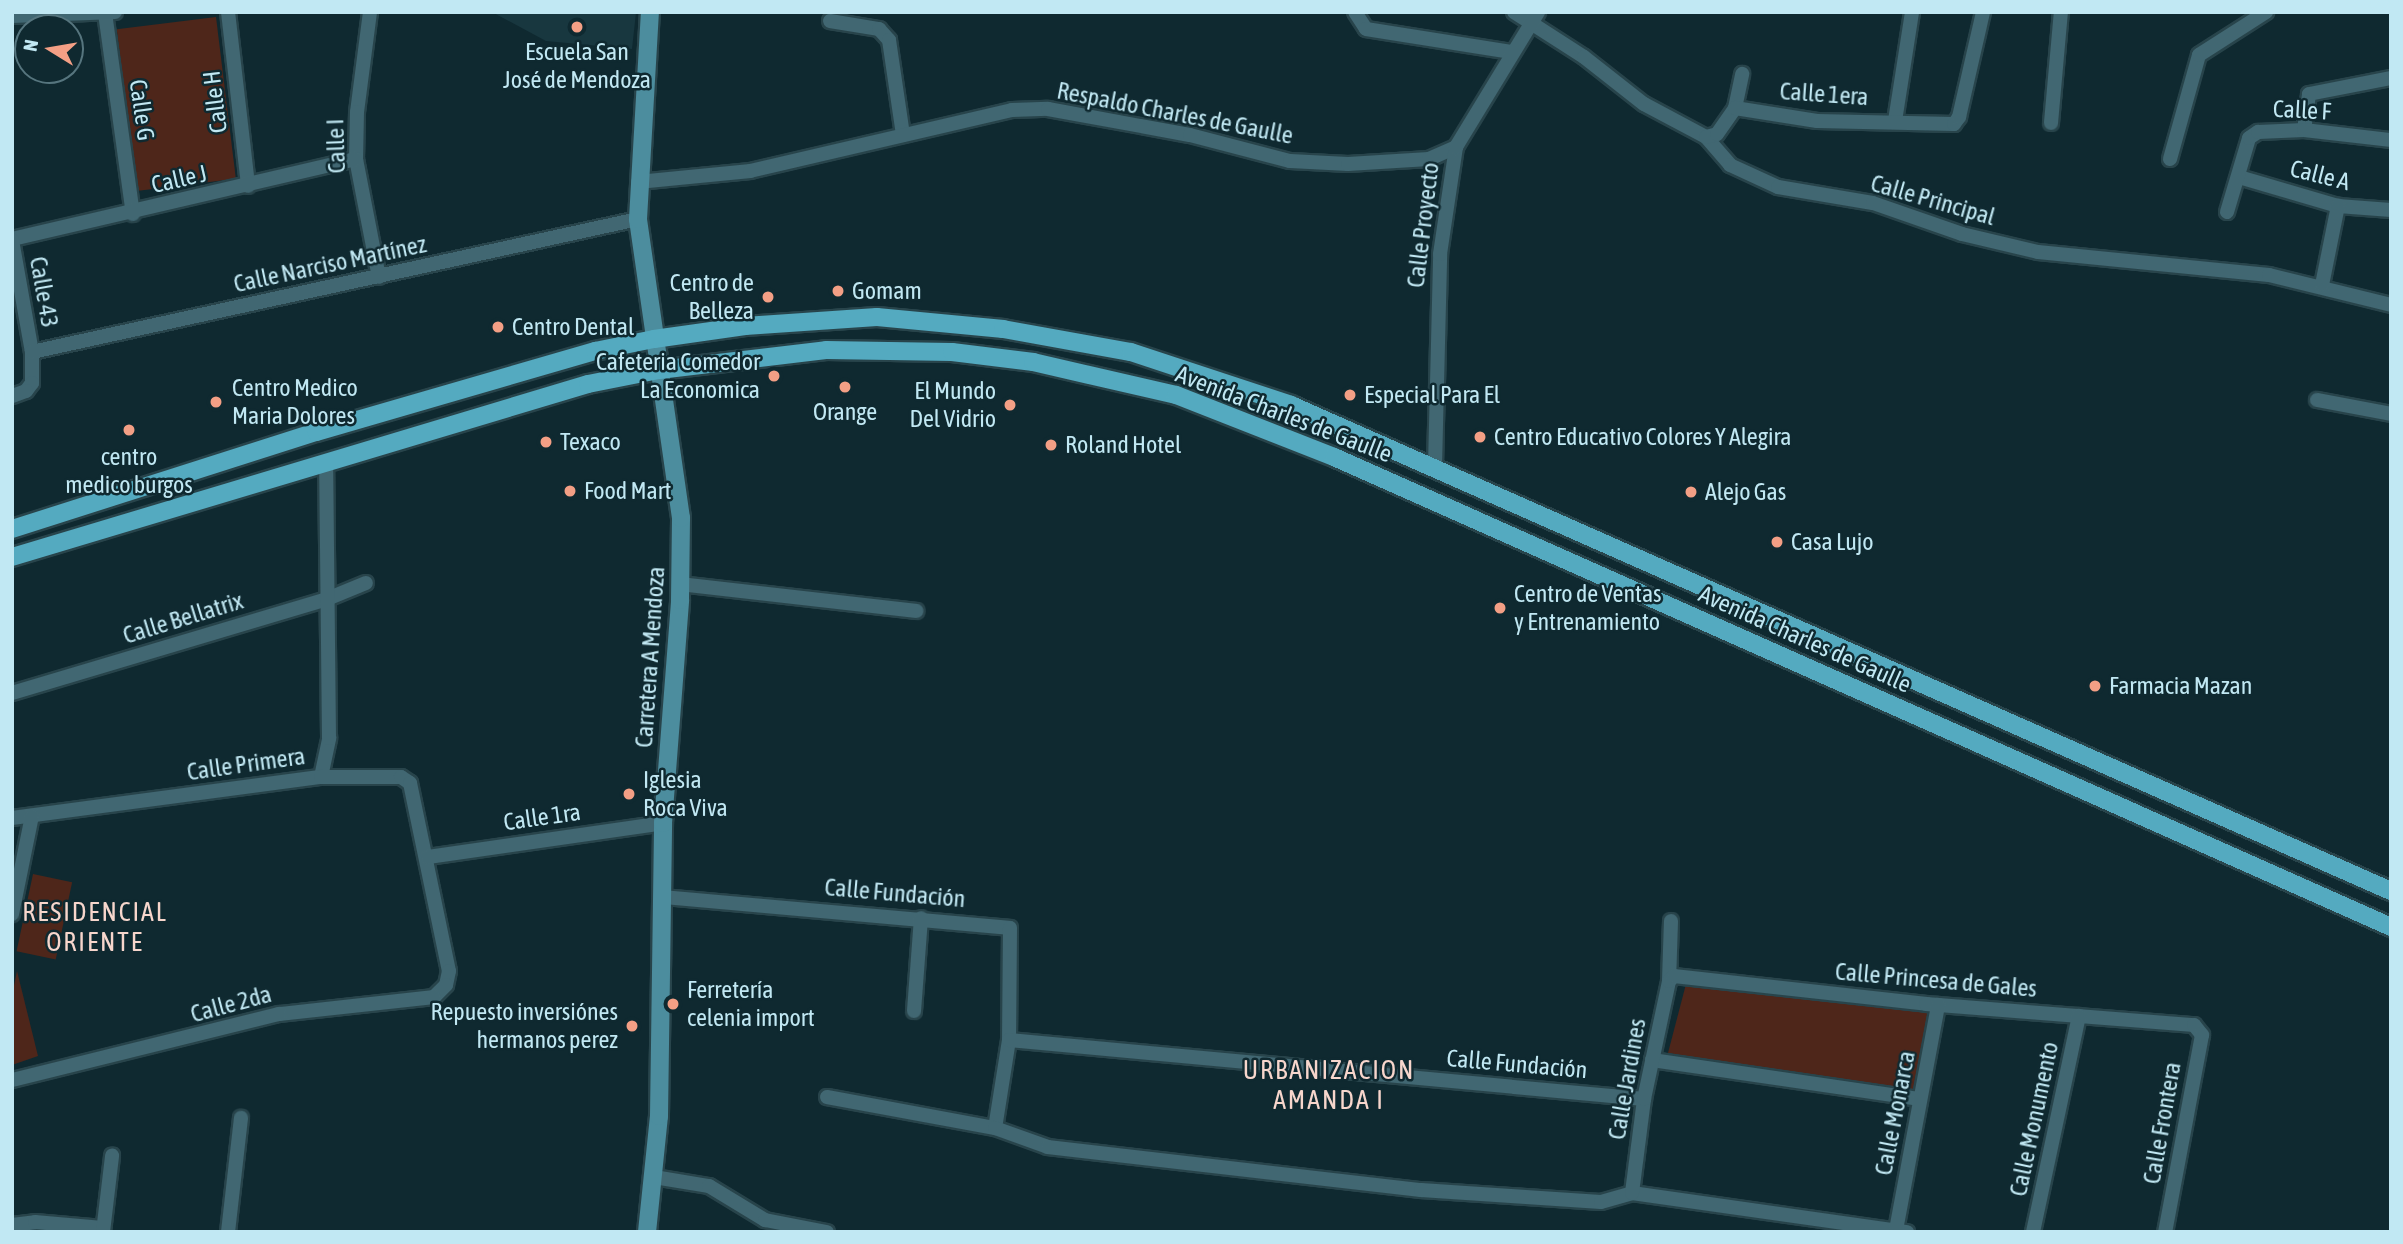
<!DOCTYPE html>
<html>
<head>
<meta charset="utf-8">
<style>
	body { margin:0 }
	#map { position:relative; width:2403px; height:1244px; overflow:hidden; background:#0f2930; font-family:"Asap Condensed",sans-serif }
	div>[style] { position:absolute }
	.built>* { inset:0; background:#18373f }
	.green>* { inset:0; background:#4e261a; transform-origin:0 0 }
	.roads { filter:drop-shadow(2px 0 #28444b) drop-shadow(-2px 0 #28444b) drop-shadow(0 2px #28444b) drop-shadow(0 -2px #28444b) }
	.street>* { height:14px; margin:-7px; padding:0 7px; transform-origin:7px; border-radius:7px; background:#416772 }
	.secondary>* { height:18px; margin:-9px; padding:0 9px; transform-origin:9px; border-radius:9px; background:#4c8d9e }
	.primary>* { height:18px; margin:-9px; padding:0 9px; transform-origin:9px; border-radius:9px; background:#54aac0 }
	.dots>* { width:19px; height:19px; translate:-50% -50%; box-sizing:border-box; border:4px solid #0f2930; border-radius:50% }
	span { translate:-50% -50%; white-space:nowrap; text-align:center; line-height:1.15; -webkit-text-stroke:5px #0f2930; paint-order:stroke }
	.poi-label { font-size:24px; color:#c1e8f3 }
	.right { translate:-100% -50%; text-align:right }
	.left { translate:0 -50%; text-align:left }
	.street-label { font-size:24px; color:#c1e8f3 }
	.neighbourhood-label { font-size:26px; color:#f7d6cc; letter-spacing:2px }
	.frame { position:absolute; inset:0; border:14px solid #c1e8f3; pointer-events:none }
	.north { position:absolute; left:14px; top:14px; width:70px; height:70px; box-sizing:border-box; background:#0f2930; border:2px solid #56757e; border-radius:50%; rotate:281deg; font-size:19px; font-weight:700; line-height:28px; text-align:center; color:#c1e8f3 }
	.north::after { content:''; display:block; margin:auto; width:24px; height:32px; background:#f39f85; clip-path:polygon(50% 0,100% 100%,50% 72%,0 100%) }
</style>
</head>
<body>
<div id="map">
	<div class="built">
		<i style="clip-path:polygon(492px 12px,636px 12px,632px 49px,546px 41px)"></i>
	</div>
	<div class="green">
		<i style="left:216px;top:17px;width:163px;height:100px;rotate:83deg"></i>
		<i style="left:33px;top:874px;width:40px;height:79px;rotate:12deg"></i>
		<i style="clip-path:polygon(17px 971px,38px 1056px,12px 1065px,12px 995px)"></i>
		<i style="clip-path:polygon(1686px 984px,1929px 1009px,1914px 1093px,1668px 1053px)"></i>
	</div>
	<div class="roads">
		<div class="street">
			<i style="left:228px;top:12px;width:175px;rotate:83.4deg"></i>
			<i style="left:370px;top:12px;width:101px;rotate:97.4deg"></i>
			<i style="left:357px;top:112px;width:47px;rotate:91.2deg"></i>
			<i style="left:356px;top:159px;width:120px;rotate:79deg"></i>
			<i style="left:1355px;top:12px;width:20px;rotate:57deg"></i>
			<i style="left:1366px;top:29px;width:147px;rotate:9deg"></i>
			<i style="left:1514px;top:12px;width:83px;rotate:32.7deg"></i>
			<i style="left:1584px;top:57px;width:76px;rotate:38.1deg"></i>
			<i style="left:1644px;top:104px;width:70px;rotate:28deg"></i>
			<i style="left:1706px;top:137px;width:37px;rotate:49deg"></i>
			<i style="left:1730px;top:165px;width:53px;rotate:24.6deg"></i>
			<i style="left:1778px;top:187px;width:96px;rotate:9.6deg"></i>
			<i style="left:1873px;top:203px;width:94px;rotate:19.2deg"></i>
			<i style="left:1962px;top:234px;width:78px;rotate:13.3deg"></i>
			<i style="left:2038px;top:252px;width:232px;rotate:5.7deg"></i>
			<i style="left:2269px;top:275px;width:126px;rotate:13.8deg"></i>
			<i style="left:105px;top:13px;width:203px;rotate:82.1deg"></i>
			<i style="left:12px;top:16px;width:103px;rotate:-2.2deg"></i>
			<i style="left:830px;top:21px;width:50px;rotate:9.3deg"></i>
			<i style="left:879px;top:29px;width:15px;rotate:48deg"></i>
			<i style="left:889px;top:40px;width:96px;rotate:81.6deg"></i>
			<i style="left:1735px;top:108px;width:35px;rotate:-78deg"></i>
			<i style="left:1895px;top:121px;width:110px;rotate:-81.1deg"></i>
			<i style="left:2051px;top:123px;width:111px;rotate:-84.9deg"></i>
			<i style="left:2304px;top:130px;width:36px;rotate:-82deg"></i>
			<i style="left:2309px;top:94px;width:84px;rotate:-11deg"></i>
			<i style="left:1706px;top:137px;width:11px;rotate:-15deg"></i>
			<i style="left:1717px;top:134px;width:32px;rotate:-55deg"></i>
			<i style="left:1735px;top:108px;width:83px;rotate:9deg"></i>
			<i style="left:1817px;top:121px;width:137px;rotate:1.3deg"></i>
			<i style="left:1954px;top:124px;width:9px;rotate:-54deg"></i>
			<i style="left:1959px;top:117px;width:108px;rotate:-77.1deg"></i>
			<i style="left:2170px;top:159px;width:108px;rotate:-74.4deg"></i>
			<i style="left:2199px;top:55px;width:80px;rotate:-32.7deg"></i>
			<i style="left:2239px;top:177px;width:103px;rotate:16.3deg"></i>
			<i style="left:2338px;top:206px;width:53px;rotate:4.3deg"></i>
			<i style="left:638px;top:182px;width:113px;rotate:-5.6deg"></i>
			<i style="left:750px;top:171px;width:269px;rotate:-13.1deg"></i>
			<i style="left:1012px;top:110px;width:36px;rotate:-2deg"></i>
			<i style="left:1048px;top:109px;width:144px;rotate:10.4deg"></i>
			<i style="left:1190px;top:135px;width:103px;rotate:14.6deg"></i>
			<i style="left:1290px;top:161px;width:58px;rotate:3deg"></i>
			<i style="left:1348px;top:164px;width:81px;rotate:-3.5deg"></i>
			<i style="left:1429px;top:159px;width:30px;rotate:-24deg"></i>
			<i style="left:2227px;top:212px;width:77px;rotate:-73.4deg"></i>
			<i style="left:2249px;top:138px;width:11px;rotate:-34deg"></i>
			<i style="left:2258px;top:132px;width:46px;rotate:-2.5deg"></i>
			<i style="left:2304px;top:130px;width:88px;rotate:6.6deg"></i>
			<i style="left:12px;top:239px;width:353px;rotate:-13.1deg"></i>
			<i style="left:12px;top:240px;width:114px;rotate:79.9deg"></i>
			<i style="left:32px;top:352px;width:31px;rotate:90deg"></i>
			<i style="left:32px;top:383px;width:10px;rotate:127deg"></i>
			<i style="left:26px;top:391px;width:15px;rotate:160deg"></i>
			<i style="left:2322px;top:285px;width:81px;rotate:-78.6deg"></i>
			<i style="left:32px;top:352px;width:620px;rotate:-12.38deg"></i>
			<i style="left:2317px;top:400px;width:75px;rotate:10.7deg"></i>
			<i style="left:1435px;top:466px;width:212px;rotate:-88.6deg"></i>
			<i style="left:1440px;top:254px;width:108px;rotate:-81.5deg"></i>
			<i style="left:1456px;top:147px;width:158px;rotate:-58.7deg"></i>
			<i style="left:680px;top:584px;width:238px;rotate:6.5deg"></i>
			<i style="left:12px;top:693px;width:329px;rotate:-16.6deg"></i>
			<i style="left:327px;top:599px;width:42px;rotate:-22.3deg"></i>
			<i style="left:321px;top:777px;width:40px;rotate:-78deg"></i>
			<i style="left:329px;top:738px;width:275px;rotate:-90.6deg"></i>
			<i style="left:12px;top:818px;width:312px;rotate:-7.6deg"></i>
			<i style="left:321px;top:777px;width:80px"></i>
			<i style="left:401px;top:777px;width:11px;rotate:34deg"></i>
			<i style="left:410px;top:783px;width:192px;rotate:78.3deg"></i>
			<i style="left:449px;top:971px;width:14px;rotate:102deg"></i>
			<i style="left:446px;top:985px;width:17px;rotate:135deg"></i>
			<i style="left:434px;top:997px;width:156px;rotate:173.7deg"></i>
			<i style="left:279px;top:1014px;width:275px;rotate:166.1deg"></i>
			<i style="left:428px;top:857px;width:237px;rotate:-8.2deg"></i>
			<i style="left:663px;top:897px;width:348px;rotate:5.1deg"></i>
			<i style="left:1010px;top:928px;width:112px;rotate:90.5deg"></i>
			<i style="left:1009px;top:1040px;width:89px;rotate:99deg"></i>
			<i style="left:12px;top:914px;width:100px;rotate:-78.5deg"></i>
			<i style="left:1669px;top:981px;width:60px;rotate:-88.1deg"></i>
			<i style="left:914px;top:1011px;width:93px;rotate:-85.7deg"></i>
			<i style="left:1009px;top:1040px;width:638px;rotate:5.31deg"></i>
			<i style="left:1652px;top:1060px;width:271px;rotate:8.3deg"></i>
			<i style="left:827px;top:1097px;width:171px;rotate:10.5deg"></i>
			<i style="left:995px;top:1128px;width:56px;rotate:19.7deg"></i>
			<i style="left:1048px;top:1147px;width:375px;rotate:6.6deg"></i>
			<i style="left:1421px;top:1190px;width:180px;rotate:3.8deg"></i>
			<i style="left:1601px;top:1202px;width:32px;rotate:-16deg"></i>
			<i style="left:1632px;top:1193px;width:278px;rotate:8.1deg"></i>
			<i style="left:654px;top:1177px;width:56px;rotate:9.3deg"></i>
			<i style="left:709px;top:1186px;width:66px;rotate:31.3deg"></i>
			<i style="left:765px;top:1220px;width:63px;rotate:11deg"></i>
			<i style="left:1632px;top:1193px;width:95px;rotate:-82.7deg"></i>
			<i style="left:1644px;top:1099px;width:121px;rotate:-78deg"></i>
			<i style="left:1669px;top:981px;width:7px;rotate:-45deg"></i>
			<i style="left:1674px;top:976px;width:254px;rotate:6.3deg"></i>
			<i style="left:1926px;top:1004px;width:269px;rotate:4.5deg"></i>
			<i style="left:2194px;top:1025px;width:13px;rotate:51deg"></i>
			<i style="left:2202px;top:1035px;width:200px;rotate:100.6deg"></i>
			<i style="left:12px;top:1225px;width:23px;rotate:-7deg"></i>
			<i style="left:35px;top:1222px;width:68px;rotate:5deg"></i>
			<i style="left:1896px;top:1230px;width:229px;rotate:-79.4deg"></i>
			<i style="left:103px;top:1232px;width:77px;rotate:-83.2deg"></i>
			<i style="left:228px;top:1232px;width:115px;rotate:-83.5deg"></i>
			<i style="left:2033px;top:1232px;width:221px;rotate:-78deg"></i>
		</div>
		<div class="secondary">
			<i style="left:647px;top:1232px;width:117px;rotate:-84.1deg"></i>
			<i style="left:659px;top:1116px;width:293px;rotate:-89.2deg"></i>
			<i style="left:663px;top:823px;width:224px;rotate:-85.6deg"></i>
			<i style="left:680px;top:600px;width:82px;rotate:-89.3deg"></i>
			<i style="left:681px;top:518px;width:302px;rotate:-98.2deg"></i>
			<i style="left:638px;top:219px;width:207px;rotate:-86.7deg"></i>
		</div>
		<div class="primary">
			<i style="left:12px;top:529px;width:319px;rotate:-17.7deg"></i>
			<i style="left:316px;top:432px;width:291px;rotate:-16.2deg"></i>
			<i style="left:595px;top:351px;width:60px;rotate:-11.5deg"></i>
			<i style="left:654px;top:339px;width:92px;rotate:-8.1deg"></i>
			<i style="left:745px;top:326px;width:132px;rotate:-3.9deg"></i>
			<i style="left:877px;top:317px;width:127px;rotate:5.4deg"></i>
			<i style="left:1003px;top:329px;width:130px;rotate:10.2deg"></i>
			<i style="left:1131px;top:352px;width:169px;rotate:18.3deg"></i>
			<i style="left:1291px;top:405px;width:1203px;rotate:23.84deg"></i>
			<i style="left:12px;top:557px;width:601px;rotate:-16.72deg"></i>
			<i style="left:588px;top:384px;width:72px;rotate:-11.2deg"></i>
			<i style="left:659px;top:370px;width:168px;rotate:-6.8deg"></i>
			<i style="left:826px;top:350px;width:126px;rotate:0.9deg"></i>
			<i style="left:952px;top:352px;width:82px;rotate:7deg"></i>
			<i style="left:1033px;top:362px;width:147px;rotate:13deg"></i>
			<i style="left:1176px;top:395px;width:170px;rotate:21.4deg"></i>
			<i style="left:1334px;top:457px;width:1157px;rotate:23.97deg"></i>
		</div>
	</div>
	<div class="dots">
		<i style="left:577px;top:27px;background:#f39f85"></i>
		<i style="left:838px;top:291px;background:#f39f85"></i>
		<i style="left:768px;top:297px;background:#f39f85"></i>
		<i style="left:498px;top:327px;background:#f39f85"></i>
		<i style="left:774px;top:376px;background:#f39f85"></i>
		<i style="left:845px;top:387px;background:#f39f85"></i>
		<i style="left:1350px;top:395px;background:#f39f85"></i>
		<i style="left:216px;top:402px;background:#f39f85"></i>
		<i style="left:1010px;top:405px;background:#f39f85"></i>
		<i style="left:129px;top:430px;background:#f39f85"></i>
		<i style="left:1480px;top:437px;background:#f39f85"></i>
		<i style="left:546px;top:442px;background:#f39f85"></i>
		<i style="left:1051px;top:445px;background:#f39f85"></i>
		<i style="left:570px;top:491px;background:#f39f85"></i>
		<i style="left:1691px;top:492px;background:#f39f85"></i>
		<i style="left:1777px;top:542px;background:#f39f85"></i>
		<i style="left:1500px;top:608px;background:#f39f85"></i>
		<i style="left:2095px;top:686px;background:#f39f85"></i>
		<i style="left:629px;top:794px;background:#f39f85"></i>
		<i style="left:673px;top:1004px;background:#f39f85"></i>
		<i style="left:632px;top:1026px;background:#f39f85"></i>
	</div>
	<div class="poi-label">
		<span style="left:577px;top:66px">Escuela San<br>José de Mendoza</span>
		<span class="right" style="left:754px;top:297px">Centro de<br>Belleza</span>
		<span class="left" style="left:852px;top:291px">Gomam</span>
		<span class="left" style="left:512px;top:327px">Centro Dental</span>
		<span class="right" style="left:760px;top:376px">Cafeteria Comedor<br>La Economica</span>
		<span class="left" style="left:232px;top:402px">Centro Medico<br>Maria Dolores</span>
		<span class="right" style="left:996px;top:405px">El Mundo<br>Del Vidrio</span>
		<span class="left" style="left:1364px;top:395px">Especial Para El</span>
		<span style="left:845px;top:412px">Orange</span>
		<span class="left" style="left:1494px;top:437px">Centro Educativo Colores Y Alegira</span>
		<span class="left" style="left:560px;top:442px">Texaco</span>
		<span class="left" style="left:1065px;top:445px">Roland Hotel</span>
		<span style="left:129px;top:471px">centro<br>medico burgos</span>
		<span class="left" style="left:584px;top:491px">Food Mart</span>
		<span class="left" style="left:1705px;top:492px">Alejo Gas</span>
		<span class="left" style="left:1791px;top:542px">Casa Lujo</span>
		<span class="left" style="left:1514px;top:608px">Centro de Ventas<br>y Entrenamiento</span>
		<span class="left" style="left:2109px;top:686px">Farmacia Mazan</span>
		<span class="left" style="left:643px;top:794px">Iglesia<br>Roca Viva</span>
		<span class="left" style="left:687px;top:1004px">Ferretería<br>celenia import</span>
		<span class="right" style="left:618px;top:1026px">Repuesto inversiónes<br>hermanos perez</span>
	</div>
	<div class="street-label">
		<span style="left:1824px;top:94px;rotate:4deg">Calle 1era</span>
		<span style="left:215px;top:102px;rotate:-97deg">Calle H</span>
		<span style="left:142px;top:110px;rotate:82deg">Calle G</span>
		<span style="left:2302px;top:110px;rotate:3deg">Calle F</span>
		<span style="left:1175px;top:113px;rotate:11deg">Respaldo Charles de Gaulle</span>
		<span style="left:336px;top:146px;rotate:-92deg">Calle I</span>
		<span style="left:2320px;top:175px;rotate:14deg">Calle A</span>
		<span style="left:179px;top:179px;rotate:-13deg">Calle J</span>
		<span style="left:1933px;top:200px;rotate:16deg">Calle Principal</span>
		<span style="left:1423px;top:225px;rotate:-83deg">Calle Proyecto</span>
		<span style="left:330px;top:264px;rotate:-12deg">Calle Narciso Martínez</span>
		<span style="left:44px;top:292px;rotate:80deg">Calle 43</span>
		<span style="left:1284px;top:414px;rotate:21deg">Avenida Charles de Gaulle</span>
		<span style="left:183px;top:618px;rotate:-17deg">Calle Bellatrix</span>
		<span style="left:1805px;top:639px;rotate:24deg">Avenida Charles de Gaulle</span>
		<span style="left:650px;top:657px;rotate:-86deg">Carretera A Mendoza</span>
		<span style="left:246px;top:764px;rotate:-8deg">Calle Primera</span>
		<span style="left:542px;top:817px;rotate:-8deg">Calle 1ra</span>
		<span style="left:895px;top:893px;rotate:5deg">Calle Fundación</span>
		<span style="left:1936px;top:980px;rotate:5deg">Calle Princesa de Gales</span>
		<span style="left:231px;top:1004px;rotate:-15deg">Calle 2da</span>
		<span style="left:1517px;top:1064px;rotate:5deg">Calle Fundación</span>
		<span style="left:1627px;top:1079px;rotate:-80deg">Calle Jardines</span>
		<span style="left:1895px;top:1113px;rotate:-79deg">Calle Monarca</span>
		<span style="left:2034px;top:1119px;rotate:-78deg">Calle Monumento</span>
		<span style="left:2162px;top:1123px;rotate:-80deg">Calle Frontera</span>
	</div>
	<div class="neighbourhood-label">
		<span style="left:95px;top:928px">RESIDENCIAL<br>ORIENTE</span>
		<span style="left:1329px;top:1086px">URBANIZACION<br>AMANDA I</span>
	</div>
	<div class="frame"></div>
	<div class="north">N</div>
</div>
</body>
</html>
